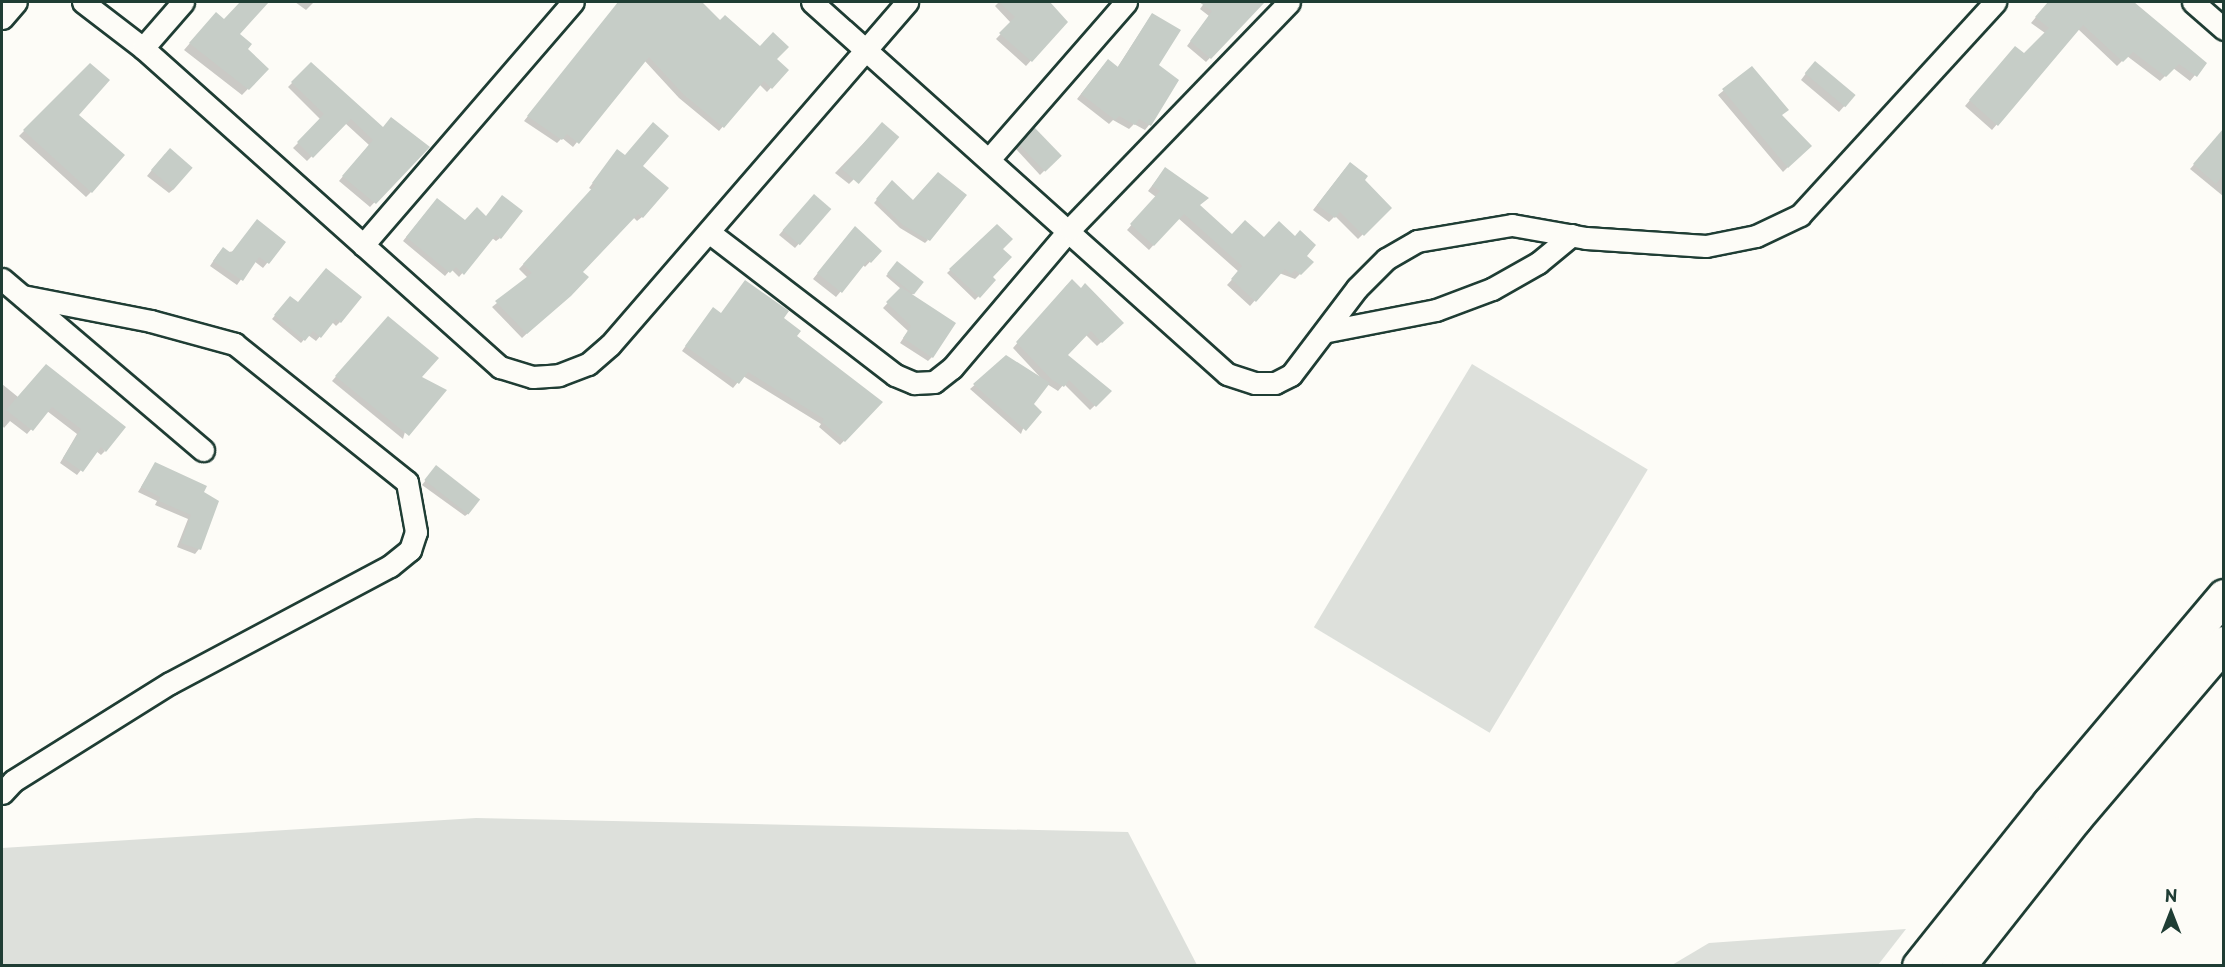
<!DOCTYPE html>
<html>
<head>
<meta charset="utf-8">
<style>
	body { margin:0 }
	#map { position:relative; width:2225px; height:967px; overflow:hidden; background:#fdfcf7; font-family:"Playpen Sans",sans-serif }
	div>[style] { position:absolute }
	.green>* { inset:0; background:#dde0db; transform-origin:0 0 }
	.shadow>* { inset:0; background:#0003 }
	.building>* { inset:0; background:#c6cdc7; transform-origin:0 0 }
	.roads { filter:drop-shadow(2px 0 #1f3d34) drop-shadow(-2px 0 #1f3d34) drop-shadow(0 2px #1f3d34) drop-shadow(0 -2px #1f3d34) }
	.minor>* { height:21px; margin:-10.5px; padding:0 10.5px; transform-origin:10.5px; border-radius:10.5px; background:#fdfcf7 }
	.primary>* { height:33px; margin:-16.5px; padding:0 16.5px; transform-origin:16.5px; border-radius:16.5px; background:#fdfcf7 }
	span { translate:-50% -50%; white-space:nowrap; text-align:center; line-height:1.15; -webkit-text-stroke:4.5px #fdfcf7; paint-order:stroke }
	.frame { position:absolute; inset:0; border:3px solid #1f3d34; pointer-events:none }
	.north { position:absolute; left:2141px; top:883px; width:60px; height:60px; -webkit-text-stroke:4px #fdfcf7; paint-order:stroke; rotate:0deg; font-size:16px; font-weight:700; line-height:24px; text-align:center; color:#1f3d34 }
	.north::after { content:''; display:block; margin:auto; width:21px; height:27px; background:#1f3d34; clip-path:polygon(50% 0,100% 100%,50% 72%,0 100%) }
</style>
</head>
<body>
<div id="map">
	<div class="green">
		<i style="left:1472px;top:364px;width:205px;height:307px;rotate:31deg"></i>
		<i style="clip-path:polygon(476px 818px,1128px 832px,1197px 965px,2px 965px,2px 848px)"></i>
		<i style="clip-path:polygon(1906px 929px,1878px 965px,1672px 965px,1709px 943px)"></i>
	</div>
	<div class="shadow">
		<i style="clip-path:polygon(242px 2px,267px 2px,238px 34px,246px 49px,267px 69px,242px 95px,184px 50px,210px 20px,224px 21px)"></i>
		<i style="clip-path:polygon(295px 2px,314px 2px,306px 10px)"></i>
		<i style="clip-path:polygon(620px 2px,635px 2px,640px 6px,645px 2px,700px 2px,720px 22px,787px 70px,767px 92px,759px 84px,719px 131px,679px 98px,644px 60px,573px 147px,562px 138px,557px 143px,524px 121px)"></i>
		<i style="clip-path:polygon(999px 2px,1048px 2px,1066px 22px,1026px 66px,996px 39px,1011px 23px,995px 6px)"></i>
		<i style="clip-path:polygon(1205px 2px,1263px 2px,1206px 62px,1187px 46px,1209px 16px,1200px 9px)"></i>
		<i style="clip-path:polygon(2049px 2px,2103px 2px,2117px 12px,2126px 2px,2132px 2px,2205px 63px,2190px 81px,2173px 68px,2160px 81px,2127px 56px,2117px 66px,2078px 29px,1992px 130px,1965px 106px,2010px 53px,2024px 55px,2045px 33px,2031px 23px)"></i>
		<i style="clip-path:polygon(1152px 14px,1157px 65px,1149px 125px,1145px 130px,1134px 124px,1129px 129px,1113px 120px,1109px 124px,1077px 99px,1103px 66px,1117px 68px)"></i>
		<i style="clip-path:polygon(311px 64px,382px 128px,427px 147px,370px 207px,339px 181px,369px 145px,345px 123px,307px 161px,293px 148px,321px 120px,288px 87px)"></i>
		<i style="clip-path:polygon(90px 65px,76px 115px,91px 192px,86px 197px,19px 136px)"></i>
		<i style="clip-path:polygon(1752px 68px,1781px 116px,1809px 146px,1783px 172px,1718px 95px)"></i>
		<i style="clip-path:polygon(1810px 68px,1854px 95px,1839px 112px,1801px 80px)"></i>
		<i style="clip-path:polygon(882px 124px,897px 137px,849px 184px,835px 173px)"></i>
		<i style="clip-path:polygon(2224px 131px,2224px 195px,2223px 196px,2190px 169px)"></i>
		<i style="clip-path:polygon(1029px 134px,1059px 156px,1040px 175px,1016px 149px)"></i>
		<i style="clip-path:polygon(165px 154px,174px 189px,169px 193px,147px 176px)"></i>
		<i style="clip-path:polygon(613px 156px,641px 166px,642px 217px,637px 221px,633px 217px,581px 273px,587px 277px,522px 338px,492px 307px,528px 278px,519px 269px,592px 190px,589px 188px)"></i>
		<i style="clip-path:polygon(1345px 169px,1390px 208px,1358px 239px,1335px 216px,1329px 222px,1313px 210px)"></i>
		<i style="clip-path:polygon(1161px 174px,1232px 236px,1264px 239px,1312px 262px,1295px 279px,1279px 273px,1250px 306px,1227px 285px,1239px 272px,1178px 218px,1149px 250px,1127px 230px,1156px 197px,1148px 191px)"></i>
		<i style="clip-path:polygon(889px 185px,928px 240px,925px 243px,900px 228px,874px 203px)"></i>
		<i style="clip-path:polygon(809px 201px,829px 209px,795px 248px,779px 235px)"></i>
		<i style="clip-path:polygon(433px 204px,465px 222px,477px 209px,500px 238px,496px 241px,492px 238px,459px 277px,451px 269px,445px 276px,403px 241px)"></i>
		<i style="clip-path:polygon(997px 226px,1001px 249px,990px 277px,994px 280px,975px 300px,947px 273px)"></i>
		<i style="clip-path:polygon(850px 233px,880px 251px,865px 267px,863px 265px,836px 297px,813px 279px)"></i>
		<i style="clip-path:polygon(284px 242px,263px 268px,254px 261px,237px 285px,210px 266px,218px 254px)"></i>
		<i style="clip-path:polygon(897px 263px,922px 283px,911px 296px,932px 357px,928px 361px,900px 343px,908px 331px,883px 308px,901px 289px,886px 276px)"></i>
		<i style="clip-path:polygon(322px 274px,340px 322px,336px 326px,332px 322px,316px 341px,308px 335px,301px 343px,272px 319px,287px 301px,298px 304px)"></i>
		<i style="clip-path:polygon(1067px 285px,1121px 323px,1097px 346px,1086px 335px,1066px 355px,1110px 391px,1090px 410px,1064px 384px,1058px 391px,1047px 384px,1032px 405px,1021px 434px,970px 389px,1007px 357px,1040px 377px,1013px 348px)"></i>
		<i style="clip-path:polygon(709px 314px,782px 318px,795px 336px,881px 402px,840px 445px,819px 427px,821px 424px,743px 376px,733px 388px,682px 351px)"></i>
		<i style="clip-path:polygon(384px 322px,420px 378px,403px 439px,332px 381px)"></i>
		<i style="clip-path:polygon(46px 366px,105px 451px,101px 455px,96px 451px,77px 475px,60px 463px,77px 434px,47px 411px,27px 434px,10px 421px,4px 428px,2px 425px,2px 384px,18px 397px)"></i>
		<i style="clip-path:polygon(155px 464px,202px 493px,199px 549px,195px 554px,177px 547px,188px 519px,155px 505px,157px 501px,138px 492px)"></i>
		<i style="clip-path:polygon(433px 471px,469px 513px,465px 516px,422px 485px)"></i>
	</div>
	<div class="building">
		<i style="clip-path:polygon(240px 2px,269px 2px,240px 34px,252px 44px,248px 49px,269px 69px,249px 90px,189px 43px,216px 12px,224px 19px)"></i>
		<i style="clip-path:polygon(618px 2px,702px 2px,720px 20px,725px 15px,760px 46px,773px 32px,789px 47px,777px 59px,789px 70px,772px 89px,764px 81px,724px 128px,683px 94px,649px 57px,579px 144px,567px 134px,562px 140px,527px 116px)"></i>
		<i style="clip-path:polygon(999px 2px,1050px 2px,1068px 22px,1032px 62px,999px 33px,1015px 17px)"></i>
		<i style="clip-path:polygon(1199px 2px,1265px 2px,1211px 59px,1190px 41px,1212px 11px)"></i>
		<i style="clip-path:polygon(2048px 2px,2134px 2px,2207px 63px,2197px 77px,2179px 64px,2166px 77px,2133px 52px,2123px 62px,2083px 25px,1998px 126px,1969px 100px,2015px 46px,2024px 53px,2049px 28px,2035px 17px)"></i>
		<i style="clip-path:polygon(1152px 13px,1181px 30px,1159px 65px,1179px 80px,1151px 126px,1139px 119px,1135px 125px,1119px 116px,1115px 120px,1081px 94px,1108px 59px,1118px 67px)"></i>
		<i style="left:1815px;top:61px;width:53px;height:16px;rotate:40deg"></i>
		<i style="clip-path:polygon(311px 62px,383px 127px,391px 117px,430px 147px,376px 204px,342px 176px,373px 140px,351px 119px,313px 158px,297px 142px,324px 114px,291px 82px)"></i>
		<i style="clip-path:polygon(90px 63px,110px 80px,79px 115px,125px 155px,92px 193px,23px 130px)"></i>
		<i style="clip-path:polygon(1752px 66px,1789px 110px,1782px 115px,1812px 146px,1788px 168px,1722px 89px)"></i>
		<i style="clip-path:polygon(653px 122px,669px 136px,643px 166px,669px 188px,643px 218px,638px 214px,583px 272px,589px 277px,571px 296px,527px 334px,495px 301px,532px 273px,523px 264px,595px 185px,592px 183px,617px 149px,625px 155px)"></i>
		<i style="left:882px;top:122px;width:23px;height:62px;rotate:41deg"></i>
		<i style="left:1034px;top:127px;width:40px;height:23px;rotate:46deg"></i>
		<i style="clip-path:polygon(2223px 129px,2223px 175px,2216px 184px,2193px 164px)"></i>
		<i style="left:170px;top:148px;width:30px;height:29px;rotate:41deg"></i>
		<i style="clip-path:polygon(1350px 162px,1368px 176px,1365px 180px,1392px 208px,1364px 236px,1340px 212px,1335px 218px,1317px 205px)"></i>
		<i style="clip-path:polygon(1165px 167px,1209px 198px,1200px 205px,1232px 234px,1245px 220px,1264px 237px,1279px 221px,1295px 236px,1300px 230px,1316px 245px,1307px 256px,1314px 262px,1301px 275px,1295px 270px,1291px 274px,1285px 269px,1256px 302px,1231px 279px,1242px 266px,1184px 214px,1154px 246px,1130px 224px,1160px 191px,1152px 186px)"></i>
		<i style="clip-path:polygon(938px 172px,967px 195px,930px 241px,903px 225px,876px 199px,892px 180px,913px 200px)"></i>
		<i style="left:814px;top:194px;width:23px;height:48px;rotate:41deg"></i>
		<i style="clip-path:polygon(502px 195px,523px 211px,501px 239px,496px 235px,464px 275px,456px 267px,450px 273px,406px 237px,437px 198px,465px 220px,477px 207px,486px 216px)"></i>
		<i style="clip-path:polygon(257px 219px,286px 242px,269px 264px,259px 257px,243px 281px,213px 261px,223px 247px,231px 253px)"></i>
		<i style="clip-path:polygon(997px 224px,1013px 239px,1003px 249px,1012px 257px,993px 277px,996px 280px,980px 298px,949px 269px)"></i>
		<i style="clip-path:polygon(855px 226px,882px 251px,871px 263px,868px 260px,842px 293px,817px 273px)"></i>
		<i style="left:897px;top:261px;width:34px;height:16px;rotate:38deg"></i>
		<i style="clip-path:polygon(326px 268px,362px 297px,341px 323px,336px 319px,321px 338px,313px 331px,305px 341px,274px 315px,290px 296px,298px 302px)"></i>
		<i style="clip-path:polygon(1072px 279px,1081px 288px,1085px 283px,1124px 323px,1102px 343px,1091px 331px,1068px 355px,1112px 391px,1096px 407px,1069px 380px,1064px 387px,1052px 380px,1016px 342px)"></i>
		<i style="clip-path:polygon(745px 280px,789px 311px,784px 318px,801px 331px,797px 336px,883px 402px,845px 442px,822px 422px,824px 419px,748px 372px,739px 384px,685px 346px,713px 307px,721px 313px)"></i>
		<i style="clip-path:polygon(901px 287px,956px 323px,933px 358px,903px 338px,911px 326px,886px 302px)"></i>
		<i style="clip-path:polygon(388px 316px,439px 358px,422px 377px,447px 390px,409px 436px,335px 376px)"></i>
		<i style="clip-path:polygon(1006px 355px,1050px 383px,1034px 404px,1042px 412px,1026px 431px,973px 384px)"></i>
		<i style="clip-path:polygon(46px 364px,126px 427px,106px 452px,101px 447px,83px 472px,63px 458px,81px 429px,52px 407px,33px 431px,6px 410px)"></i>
		<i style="clip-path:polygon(155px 462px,207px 486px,204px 492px,219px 501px,201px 550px,181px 543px,191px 515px,159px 501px,160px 497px,141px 487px)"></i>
		<i style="left:436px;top:465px;width:56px;height:19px;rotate:38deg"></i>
	</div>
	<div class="roads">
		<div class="minor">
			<i style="left:83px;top:2px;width:76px;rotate:37.5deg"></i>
			<i style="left:143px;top:48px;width:479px;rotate:41.8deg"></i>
			<i style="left:500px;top:367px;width:34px;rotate:17deg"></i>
			<i style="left:533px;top:377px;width:26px;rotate:-4deg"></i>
			<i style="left:559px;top:375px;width:31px;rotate:-21deg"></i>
			<i style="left:588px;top:364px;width:29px;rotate:-41deg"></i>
			<i style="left:610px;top:345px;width:454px;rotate:-49.1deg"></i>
			<i style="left:812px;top:2px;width:557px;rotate:41.87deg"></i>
			<i style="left:1227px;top:374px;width:29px;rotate:18deg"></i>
			<i style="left:1255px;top:383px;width:20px"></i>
			<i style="left:1275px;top:383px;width:18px;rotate:-27deg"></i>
			<i style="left:1291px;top:375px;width:109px;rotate:-52.8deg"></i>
			<i style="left:1357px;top:288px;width:41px;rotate:-45deg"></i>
			<i style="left:1386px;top:259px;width:36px;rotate:-30deg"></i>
			<i style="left:1417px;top:241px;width:96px;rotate:-9.6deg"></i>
			<i style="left:1512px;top:225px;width:75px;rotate:10deg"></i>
			<i style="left:1586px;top:238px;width:120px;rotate:3.8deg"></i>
			<i style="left:1706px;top:246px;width:51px;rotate:-11.3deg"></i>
			<i style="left:1756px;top:236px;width:49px;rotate:-25.5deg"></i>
			<i style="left:1800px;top:215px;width:289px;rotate:-47.5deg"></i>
			<i style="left:2193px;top:2px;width:41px;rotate:41.1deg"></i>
			<i style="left:2px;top:18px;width:21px;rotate:-49deg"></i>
			<i style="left:143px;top:48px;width:61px;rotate:-49deg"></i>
			<i style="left:990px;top:158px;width:207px;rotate:-48.9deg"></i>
			<i style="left:710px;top:233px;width:233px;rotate:37.5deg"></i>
			<i style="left:895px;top:375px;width:21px;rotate:23deg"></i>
			<i style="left:914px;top:383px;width:20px;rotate:-3deg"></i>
			<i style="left:934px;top:382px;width:23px;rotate:-38deg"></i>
			<i style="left:952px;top:368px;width:182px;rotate:-49.7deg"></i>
			<i style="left:1070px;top:229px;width:315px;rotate:-46deg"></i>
			<i style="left:363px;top:245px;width:321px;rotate:-49.2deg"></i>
			<i style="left:2px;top:279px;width:264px;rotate:40.4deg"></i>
			<i style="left:1328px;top:331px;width:110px;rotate:-11deg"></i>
			<i style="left:1436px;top:310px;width:60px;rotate:-20.6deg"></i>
			<i style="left:1492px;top:289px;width:53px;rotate:-29.5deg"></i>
			<i style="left:1538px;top:263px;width:44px;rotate:-39.5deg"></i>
			<i style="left:2px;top:793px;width:16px;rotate:-47deg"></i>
			<i style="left:13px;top:781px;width:185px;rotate:-32deg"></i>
			<i style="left:170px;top:683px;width:249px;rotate:-28deg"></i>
			<i style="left:390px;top:566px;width:26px;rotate:-39deg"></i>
			<i style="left:410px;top:550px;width:19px;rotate:-72deg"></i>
			<i style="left:416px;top:532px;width:51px;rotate:-100.2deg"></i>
			<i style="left:407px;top:482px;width:221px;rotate:-141.3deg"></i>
			<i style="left:235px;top:344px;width:87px;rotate:-164.7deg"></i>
			<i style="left:151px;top:321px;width:131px;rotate:-169deg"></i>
		</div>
		<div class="primary">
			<i style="left:1919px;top:966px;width:208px;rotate:-51.4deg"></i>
			<i style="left:2049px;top:803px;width:271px;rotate:-49.8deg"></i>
			<i style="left:1958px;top:966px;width:189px;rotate:-51.7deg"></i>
			<i style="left:2075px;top:818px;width:230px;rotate:-49.6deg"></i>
		</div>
	</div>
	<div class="frame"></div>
	<div class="north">N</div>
</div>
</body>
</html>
